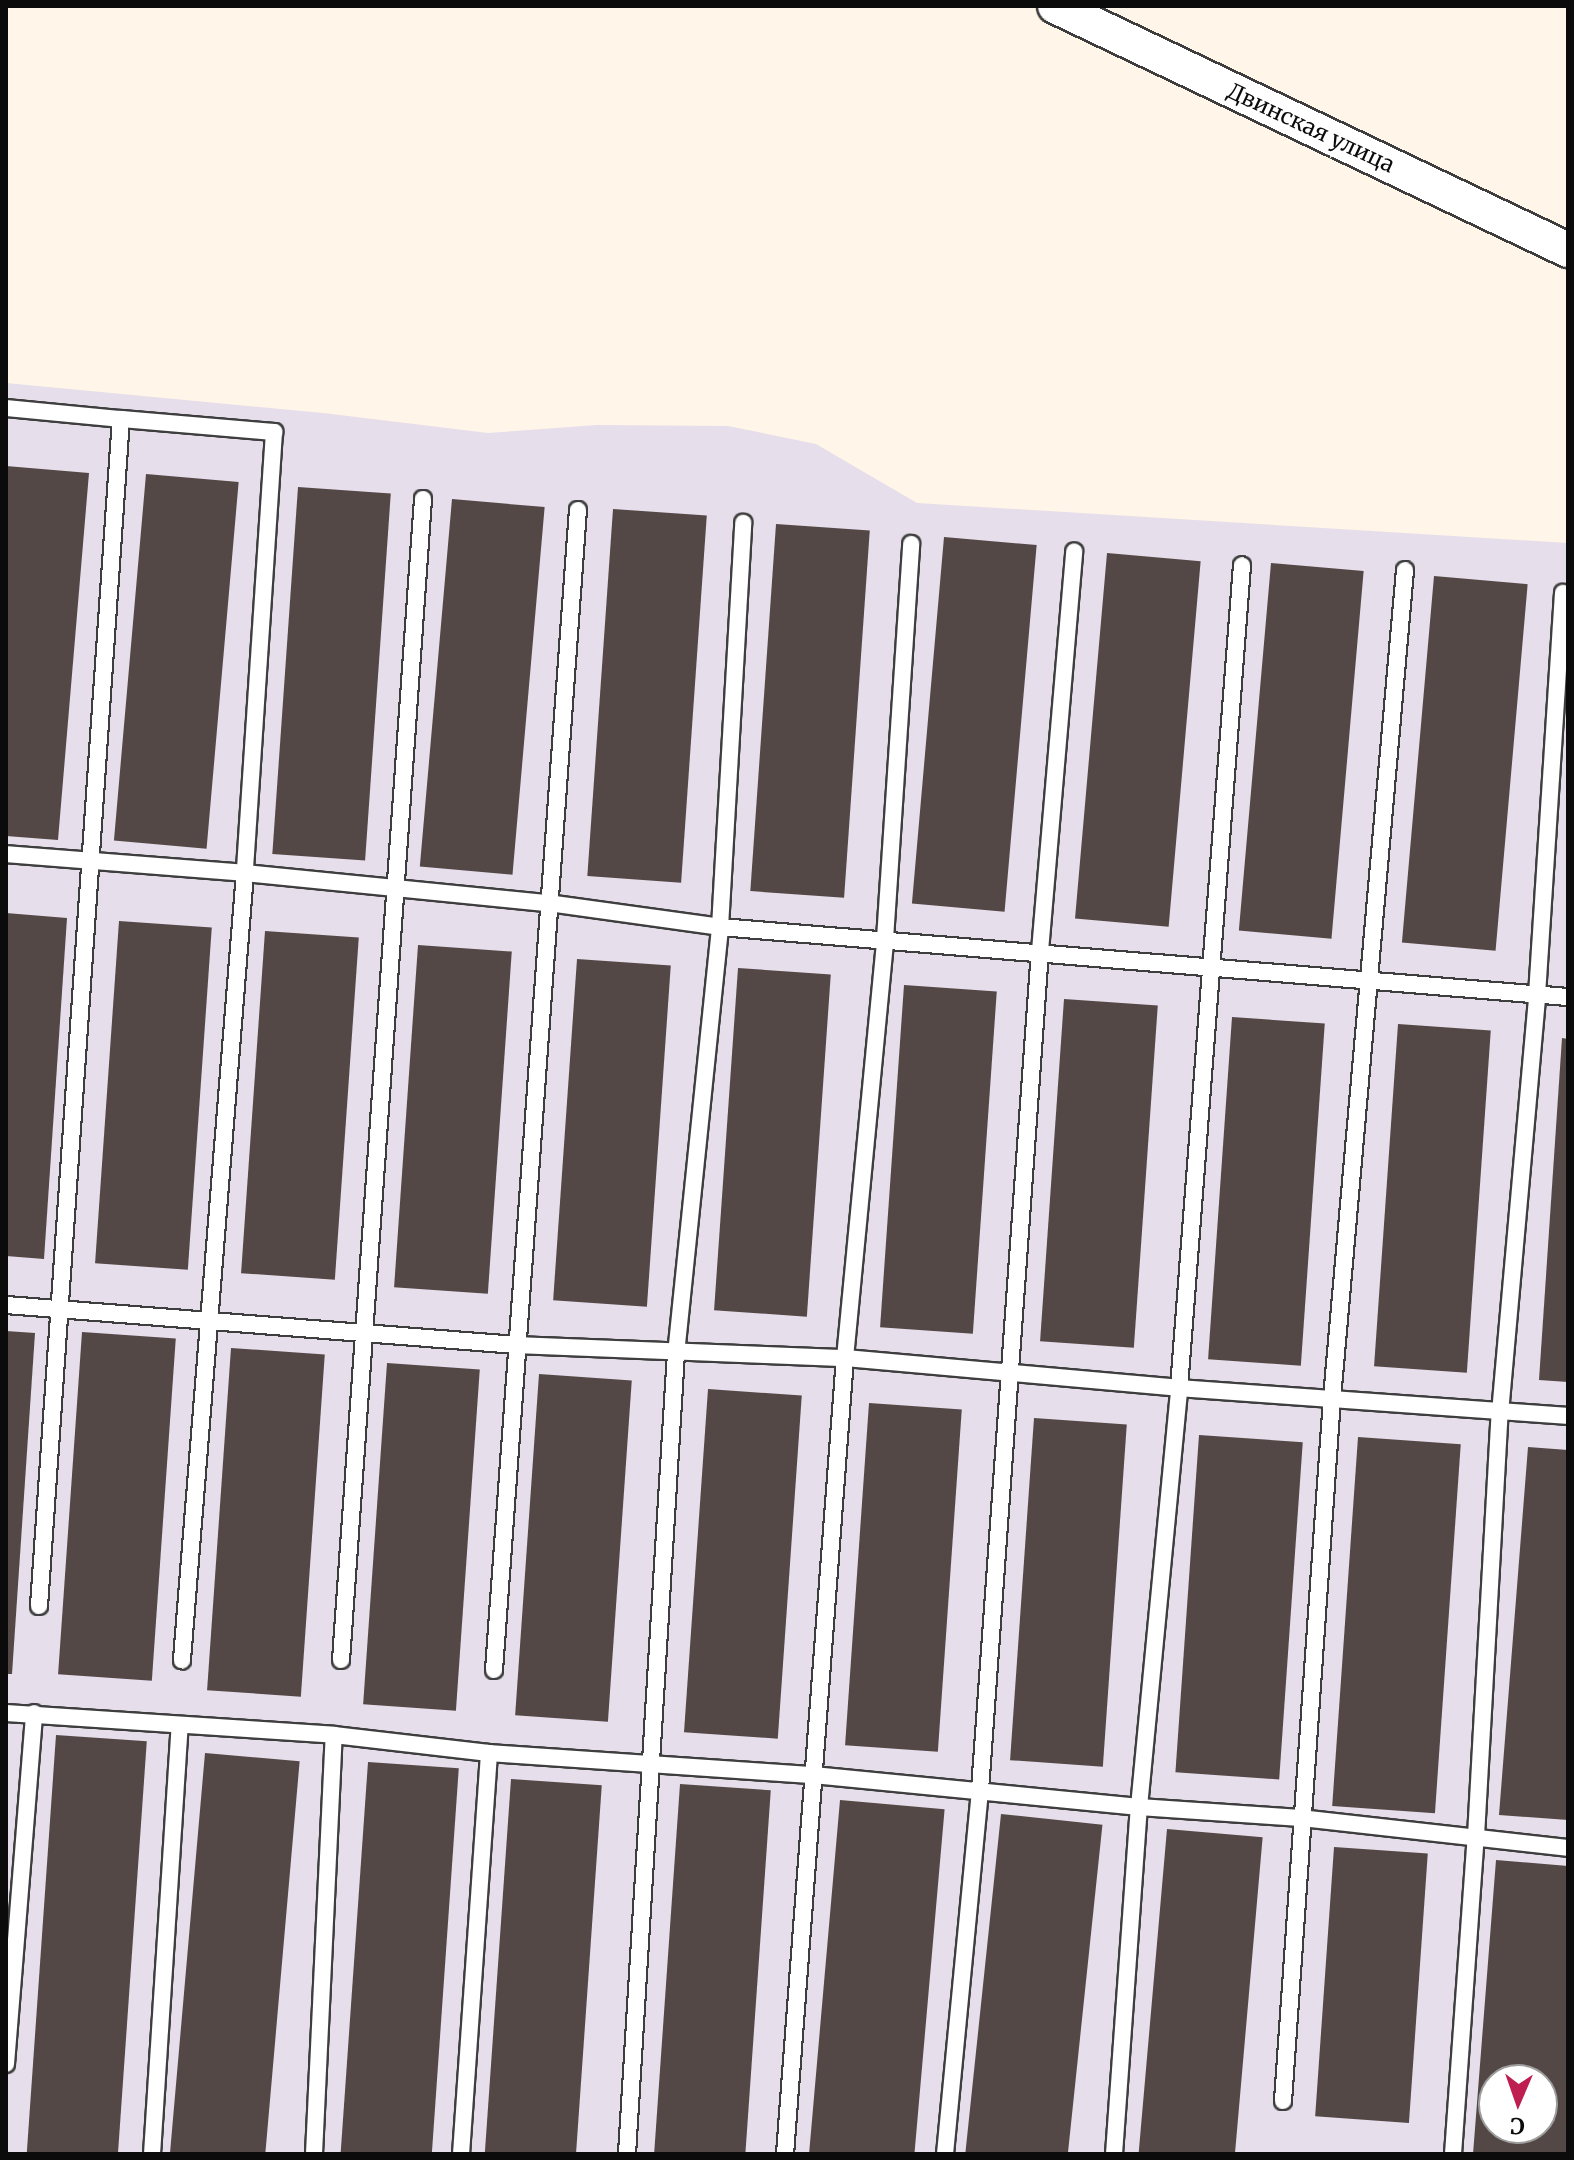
<!DOCTYPE html>
<html>
<head>
<meta charset="utf-8">
<style>
	body { margin:0 }
	#map { position:relative; width:1574px; height:2160px; overflow:hidden; background:#fff5e8; font-family:Merriweather,serif }
	div>[style] { position:absolute }
	.industrial>* { inset:0; background:#e6deea }
	.building>* { inset:0; background:#544847; transform-origin:0 0 }
	.roads { filter:drop-shadow(2px 0 #3e3e3e) drop-shadow(-2px 0 #3e3e3e) drop-shadow(0 2px #3e3e3e) drop-shadow(0 -2px #3e3e3e) }
	.service>* { height:16px; margin:-8px; padding:0 8px; transform-origin:8px; border-radius:8px; background:#fff }
	.minor>* { height:34px; margin:-17px; padding:0 17px; transform-origin:17px; border-radius:17px; background:#fff }
	span { translate:-50% -50%; white-space:nowrap; text-align:center; line-height:1.15; -webkit-text-stroke:8px #fff; paint-order:stroke }
	.street-label { font-size:22px; color:#0b0b0b }
	.frame { position:absolute; inset:0; border:8px solid #0b0b0b; pointer-events:none }
	.north { position:absolute; left:1478px; top:2064px; width:80px; height:80px; box-sizing:border-box; background:#fff; border:2px solid #9d9d9d; border-radius:50%; rotate:182deg; font-size:22px; font-weight:700; line-height:32px; text-align:center; color:#0b0b0b }
	.north::after { content:''; display:block; margin:auto; width:28px; height:36px; background:#be1f50; clip-path:polygon(50% 0,100% 100%,50% 72%,0 100%) }
</style>
</head>
<body>
<div id="map">
	<div class="industrial">
		<i style="clip-path:polygon(evenodd,6px 383px,323px 413px,488px 433px,597px 425px,728px 426px,816px 444px,917px 503px,1568px 543px,1568px 2154px,6px 2154px,6px 383px,1494px 2080px,1542px 2080px,1542px 2128px,1494px 2128px,1494px 2080px)"></i>
	</div>
	<div class="building">
		<i style="clip-path:polygon(6px 466px,89px 473px,58px 840px,6px 836px)"></i>
		<i style="left:146px;top:474px;width:93px;height:368px;rotate:5deg"></i>
		<i style="left:298px;top:487px;width:93px;height:368px;rotate:4deg"></i>
		<i style="left:452px;top:499px;width:93px;height:369px;rotate:5deg"></i>
		<i style="left:613px;top:509px;width:94px;height:368px;rotate:4deg"></i>
		<i style="left:776px;top:524px;width:94px;height:368px;rotate:4deg"></i>
		<i style="left:944px;top:537px;width:93px;height:368px;rotate:5deg"></i>
		<i style="left:1107px;top:553px;width:94px;height:367px;rotate:5deg"></i>
		<i style="left:1271px;top:563px;width:93px;height:369px;rotate:5deg"></i>
		<i style="left:1434px;top:576px;width:94px;height:368px;rotate:5deg"></i>
		<i style="clip-path:polygon(6px 913px,67px 918px,44px 1259px,6px 1256px)"></i>
		<i style="left:119px;top:921px;width:93px;height:343px;rotate:4deg"></i>
		<i style="left:265px;top:931px;width:94px;height:343px;rotate:4deg"></i>
		<i style="left:418px;top:945px;width:94px;height:343px;rotate:4deg"></i>
		<i style="left:577px;top:959px;width:94px;height:342px;rotate:4deg"></i>
		<i style="left:738px;top:968px;width:93px;height:343px;rotate:4deg"></i>
		<i style="left:904px;top:985px;width:93px;height:343px;rotate:4deg"></i>
		<i style="left:1064px;top:999px;width:94px;height:343px;rotate:4deg"></i>
		<i style="left:1232px;top:1017px;width:93px;height:343px;rotate:4deg"></i>
		<i style="left:1398px;top:1024px;width:93px;height:343px;rotate:4deg"></i>
		<i style="clip-path:polygon(1562px 1038px,1568px 1039px,1568px 1382px,1539px 1380px)"></i>
		<i style="clip-path:polygon(6px 1331px,35px 1333px,12px 1674px,6px 1674px)"></i>
		<i style="left:82px;top:1332px;width:94px;height:343px;rotate:4deg"></i>
		<i style="left:231px;top:1348px;width:94px;height:343px;rotate:4deg"></i>
		<i style="left:387px;top:1363px;width:93px;height:342px;rotate:4deg"></i>
		<i style="left:539px;top:1374px;width:93px;height:342px;rotate:4deg"></i>
		<i style="left:708px;top:1389px;width:94px;height:344px;rotate:4deg"></i>
		<i style="left:869px;top:1403px;width:93px;height:343px;rotate:4deg"></i>
		<i style="left:1034px;top:1418px;width:93px;height:343px;rotate:4deg"></i>
		<i style="left:1199px;top:1435px;width:104px;height:338px;rotate:4deg"></i>
		<i style="left:1358px;top:1437px;width:103px;height:370px;rotate:4deg"></i>
		<i style="clip-path:polygon(1528px 1447px,1568px 1450px,1568px 1820px,1499px 1815px)"></i>
		<i style="left:56px;top:1735px;width:91px;height:420px;rotate:4deg"></i>
		<i style="left:205px;top:1753px;width:95px;height:402px;rotate:5deg"></i>
		<i style="left:368px;top:1762px;width:91px;height:393px;rotate:4deg"></i>
		<i style="left:511px;top:1779px;width:91px;height:376px;rotate:4deg"></i>
		<i style="left:680px;top:1784px;width:91px;height:371px;rotate:4deg"></i>
		<i style="left:840px;top:1800px;width:105px;height:355px;rotate:5deg"></i>
		<i style="left:1001px;top:1814px;width:102px;height:342px;rotate:6deg"></i>
		<i style="left:1167px;top:1829px;width:96px;height:326px;rotate:5deg"></i>
		<i style="left:1334px;top:1847px;width:94px;height:270px;rotate:4deg"></i>
		<i style="clip-path:polygon(evenodd,1496px 1860px,1568px 1866px,1567px 2154px,1473px 2154px,1496px 1860px,1494px 2080px,1542px 2080px,1542px 2128px,1494px 2128px,1494px 2080px)"></i>
	</div>
	<div class="roads">
		<div class="service">
			<i style="left:6px;top:408px;width:116px;rotate:5.5deg"></i>
			<i style="left:6px;top:854px;width:240px;rotate:4.5deg"></i>
			<i style="left:245px;top:873px;width:304px;rotate:5.7deg"></i>
			<i style="left:548px;top:903px;width:174px;rotate:7.9deg"></i>
			<i style="left:720px;top:927px;width:851px;rotate:4.72deg"></i>
			<i style="left:6px;top:1305px;width:513px;rotate:4.48deg"></i>
			<i style="left:517px;top:1345px;width:328px;rotate:2.3deg"></i>
			<i style="left:845px;top:1358px;width:335px;rotate:5.1deg"></i>
			<i style="left:1179px;top:1388px;width:390px;rotate:4.1deg"></i>
			<i style="left:39px;top:1606px;width:1190px;rotate:-86.05deg"></i>
			<i style="left:121px;top:419px;width:154px;rotate:4.9deg"></i>
			<i style="left:274px;top:432px;width:442px;rotate:93.8deg"></i>
			<i style="left:245px;top:873px;width:790px;rotate:94.58deg"></i>
			<i style="left:341px;top:1660px;width:1164px;rotate:-85.96deg"></i>
			<i style="left:494px;top:1670px;width:1163px;rotate:-85.86deg"></i>
			<i style="left:6px;top:1713px;width:329px;rotate:3.8deg"></i>
			<i style="left:334px;top:1735px;width:156px;rotate:6.6deg"></i>
			<i style="left:489px;top:1753px;width:325px;rotate:3.9deg"></i>
			<i style="left:813px;top:1775px;width:328px;rotate:5.6deg"></i>
			<i style="left:1139px;top:1807px;width:162px;rotate:3.9deg"></i>
			<i style="left:1301px;top:1818px;width:269px;rotate:6.4deg"></i>
			<i style="left:6px;top:2064px;width:352px;rotate:-85.4deg"></i>
			<i style="left:1283px;top:2101px;width:705px;rotate:-86.01deg"></i>
			<i style="left:1332px;top:1398px;width:831px;rotate:-84.96deg"></i>
			<i style="left:152px;top:2154px;width:429px;rotate:-86.3deg"></i>
			<i style="left:314px;top:2154px;width:419px;rotate:-87.3deg"></i>
			<i style="left:461px;top:2154px;width:402px;rotate:-86deg"></i>
			<i style="left:627px;top:2154px;width:801px;rotate:-86.5deg"></i>
			<i style="left:676px;top:1354px;width:429px;rotate:-84.1deg"></i>
			<i style="left:720px;top:927px;width:405px;rotate:-86.7deg"></i>
			<i style="left:785px;top:2154px;width:798px;rotate:-85.69deg"></i>
			<i style="left:845px;top:1358px;width:421px;rotate:-84.5deg"></i>
			<i style="left:885px;top:939px;width:396px;rotate:-86.2deg"></i>
			<i style="left:945px;top:2154px;width:366px;rotate:-84.5deg"></i>
			<i style="left:980px;top:1790px;width:841px;rotate:-85.91deg"></i>
			<i style="left:1040px;top:951px;width:401px;rotate:-85.1deg"></i>
			<i style="left:1114px;top:2154px;width:348px;rotate:-85.9deg"></i>
			<i style="left:1139px;top:1807px;width:421px;rotate:-84.5deg"></i>
			<i style="left:1179px;top:1388px;width:825px;rotate:-85.62deg"></i>
			<i style="left:1453px;top:2154px;width:319px;rotate:-85.9deg"></i>
			<i style="left:1476px;top:1836px;width:424px;rotate:-86.8deg"></i>
			<i style="left:1500px;top:1413px;width:420px;rotate:-84.9deg"></i>
			<i style="left:1537px;top:995px;width:403px;rotate:-86.3deg"></i>
		</div>
		<div class="minor">
			<i style="left:1055px;top:6px;width:568px;rotate:25.44deg"></i>
		</div>
	</div>
	<div class="street-label">
		<span style="left:1311px;top:128px;rotate:25deg">Двинская улица</span>
	</div>
	<div class="frame"></div>
	<div class="north">С</div>
</div>
</body>
</html>
